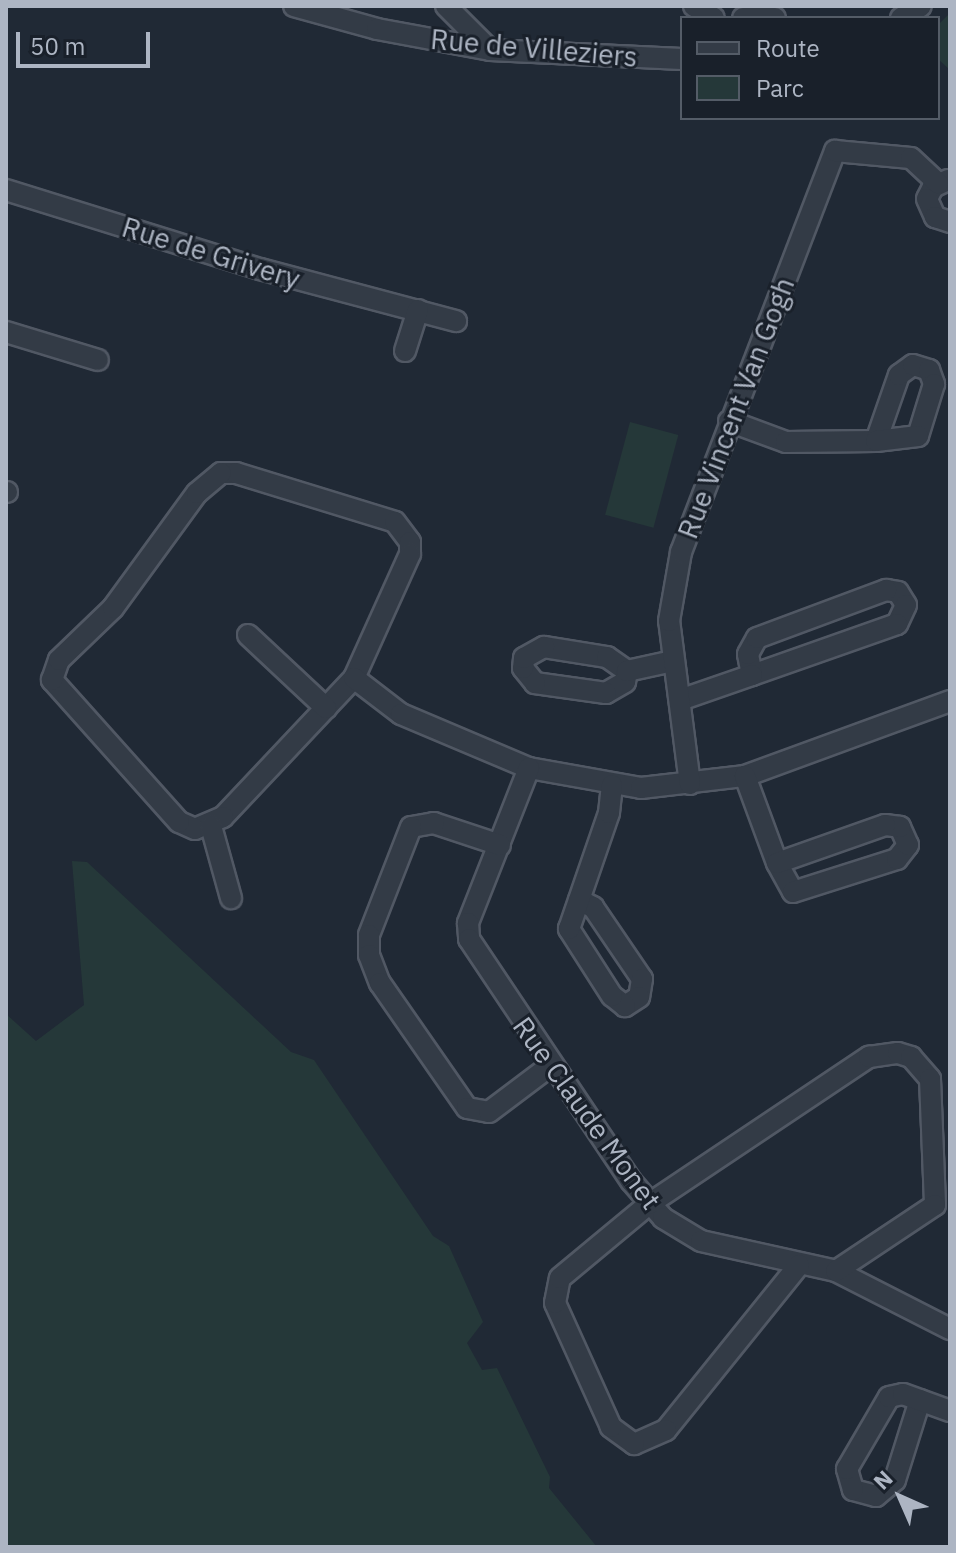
<!DOCTYPE html>
<html>
<head>
<meta charset="utf-8">
<style>
	body { margin:0 }
	#map { position:relative; width:956px; height:1553px; overflow:hidden; background:#202935; font-family:"IBM Plex Sans",sans-serif }
	div>[style] { position:absolute }
	.green>* { inset:0; background:#253839; transform-origin:0 0 }
	.roads { filter:drop-shadow(2px 0 #515864) drop-shadow(-2px 0 #515864) drop-shadow(0 2px #515864) drop-shadow(0 -2px #515864) }
	.minor>* { height:20px; margin:-10px; padding:0 10px; transform-origin:10px; border-radius:10px; background:#333b46 }
	span { translate:-50% -50%; white-space:nowrap; text-align:center; line-height:1.15; -webkit-text-stroke:6px #19202a; paint-order:stroke }
	.street-label { font-size:28px; color:#adb5c3 }
	.frame { position:absolute; inset:0; border:8px solid #adb5c3; pointer-events:none }
	.legend { position:absolute; left:680px; top:16px; width:260px; height:104px; box-sizing:border-box; background:#19202a; border:2px solid #545c67; margin:0; padding:10px 14px; list-style:none; font-size:24px; color:#adb5c3 }
	.legend li { display:flex; align-items:center; gap:16px; height:40px }
	.legend b { width:40px; border:2px solid #545c67 }
	.north { position:absolute; left:860px; top:1457px; width:80px; height:80px; -webkit-text-stroke:6px #19202a; paint-order:stroke; rotate:315deg; font-size:22px; font-weight:700; line-height:32px; text-align:center; color:#adb5c3 }
	.north::after { content:''; display:block; margin:auto; width:28px; height:36px; background:#adb5c3; clip-path:polygon(50% 0,100% 100%,50% 72%,0 100%) }
	.scale { position:absolute; left:16px; top:32px; width:134px; height:36px; box-sizing:border-box; border:4px solid #adb5c3; border-top:0; padding-left:10px; font-size:24px; line-height:28px; white-space:nowrap; color:#adb5c3; -webkit-text-stroke:6px #19202a; paint-order:stroke }
</style>
</head>
<body>
<div id="map">
	<div class="green">
		<i style="clip-path:polygon(950px 13px,950px 70px,938px 59px,938px 25px)"></i>
		<i style="left:630px;top:422px;width:50px;height:96px;rotate:15deg"></i>
		<i style="clip-path:polygon(72px 861px,87px 862px,291px 1052px,314px 1060px,433px 1236px,449px 1246px,483px 1322px,467px 1343px,482px 1370px,497px 1368px,550px 1477px,549px 1488px,597px 1547px,6px 1547px,6px 1014px,36px 1041px,84px 1005px)"></i>
	</div>
	<div class="roads">
		<div class="minor">
			<i style="left:294px;top:6px;width:86px;rotate:15.5deg"></i>
			<i style="left:377px;top:29px;width:115px;rotate:10.5deg"></i>
			<i style="left:490px;top:50px;width:192px;rotate:2.7deg"></i>
			<i style="left:446px;top:6px;width:62px;rotate:45deg"></i>
			<i style="left:694px;top:6px;width:23px;rotate:31deg"></i>
			<i style="left:743px;top:18px;width:32px"></i>
			<i style="left:901px;top:18px;width:23px;rotate:-31deg"></i>
			<i style="left:948px;top:180px;width:17px;rotate:155deg"></i>
			<i style="left:933px;top:187px;width:13px;rotate:117deg"></i>
			<i style="left:927px;top:199px;width:20px;rotate:66deg"></i>
			<i style="left:935px;top:217px;width:16px;rotate:18deg"></i>
			<i style="left:6px;top:190px;width:266px;rotate:17.3deg"></i>
			<i style="left:260px;top:269px;width:203px;rotate:14.9deg"></i>
			<i style="left:6px;top:332px;width:96px;rotate:16.9deg"></i>
			<i style="left:405px;top:351px;width:43px;rotate:-72.4deg"></i>
			<i style="left:729px;top:421px;width:61px;rotate:20.2deg"></i>
			<i style="left:786px;top:442px;width:90px;rotate:-0.6deg"></i>
			<i style="left:876px;top:441px;width:70px;rotate:-70.8deg"></i>
			<i style="left:899px;top:375px;width:17px;rotate:-36deg"></i>
			<i style="left:913px;top:365px;width:17px;rotate:17deg"></i>
			<i style="left:929px;top:370px;width:15px;rotate:70deg"></i>
			<i style="left:934px;top:384px;width:54px;rotate:107.1deg"></i>
			<i style="left:918px;top:436px;width:42px;rotate:173.2deg"></i>
			<i style="left:221px;top:473px;width:15px"></i>
			<i style="left:236px;top:473px;width:166px;rotate:17.1deg"></i>
			<i style="left:395px;top:522px;width:25px;rotate:53deg"></i>
			<i style="left:410px;top:542px;width:12px;rotate:90deg"></i>
			<i style="left:410px;top:554px;width:136px;rotate:114.3deg"></i>
			<i style="left:354px;top:678px;width:191px;rotate:133.3deg"></i>
			<i style="left:223px;top:817px;width:30px;rotate:157deg"></i>
			<i style="left:195px;top:829px;width:17px;rotate:-156deg"></i>
			<i style="left:179px;top:822px;width:191px;rotate:-131.8deg"></i>
			<i style="left:52px;top:680px;width:21px;rotate:-71deg"></i>
			<i style="left:59px;top:660px;width:75px;rotate:-43.9deg"></i>
			<i style="left:113px;top:608px;width:142px;rotate:-53.9deg"></i>
			<i style="left:197px;top:493px;width:31px;rotate:-40deg"></i>
			<i style="left:6px;top:492px;width:1px"></i>
			<i style="left:886px;top:590px;width:12px;rotate:9deg"></i>
			<i style="left:898px;top:592px;width:15px;rotate:58deg"></i>
			<i style="left:906px;top:605px;width:21px;rotate:115deg"></i>
			<i style="left:897px;top:624px;width:154px;rotate:160.6deg"></i>
			<i style="left:752px;top:675px;width:21px;rotate:-101deg"></i>
			<i style="left:748px;top:654px;width:18px;rotate:-61deg"></i>
			<i style="left:757px;top:638px;width:138px;rotate:-20.4deg"></i>
			<i style="left:248px;top:635px;width:107px;rotate:43.1deg"></i>
			<i style="left:544px;top:647px;width:64px;rotate:9deg"></i>
			<i style="left:607px;top:657px;width:24px;rotate:35deg"></i>
			<i style="left:627px;top:671px;width:11px;rotate:100deg"></i>
			<i style="left:625px;top:682px;width:22px;rotate:150deg"></i>
			<i style="left:606px;top:693px;width:72px;rotate:-172deg"></i>
			<i style="left:535px;top:683px;width:19px;rotate:-129deg"></i>
			<i style="left:523px;top:668px;width:10px;rotate:-84deg"></i>
			<i style="left:524px;top:658px;width:23px;rotate:-29deg"></i>
			<i style="left:627px;top:671px;width:47px;rotate:-12.3deg"></i>
			<i style="left:354px;top:678px;width:59px;rotate:37.5deg"></i>
			<i style="left:401px;top:714px;width:139px;rotate:22.9deg"></i>
			<i style="left:529px;top:768px;width:114px;rotate:10.1deg"></i>
			<i style="left:641px;top:788px;width:105px;rotate:-6.6deg"></i>
			<i style="left:745px;top:776px;width:218px;rotate:-20.1deg"></i>
			<i style="left:680px;top:700px;width:76px;rotate:-19.1deg"></i>
			<i style="left:529px;top:768px;width:167px;rotate:111.5deg"></i>
			<i style="left:468px;top:923px;width:16px;rotate:86deg"></i>
			<i style="left:469px;top:939px;width:291px;rotate:56.2deg"></i>
			<i style="left:631px;top:1181px;width:49px;rotate:49.1deg"></i>
			<i style="left:663px;top:1218px;width:44px;rotate:31.2deg"></i>
			<i style="left:701px;top:1241px;width:138px;rotate:12.5deg"></i>
			<i style="left:836px;top:1271px;width:128px;rotate:27deg"></i>
			<i style="left:745px;top:776px;width:93px;rotate:69.8deg"></i>
			<i style="left:777px;top:863px;width:33px;rotate:61deg"></i>
			<i style="left:793px;top:892px;width:109px;rotate:-17.6deg"></i>
			<i style="left:897px;top:859px;width:18px;rotate:-52deg"></i>
			<i style="left:908px;top:845px;width:20px;rotate:-114deg"></i>
			<i style="left:900px;top:827px;width:15px;rotate:-172deg"></i>
			<i style="left:885px;top:825px;width:114px;rotate:160.6deg"></i>
			<i style="left:690px;top:784px;width:164px;rotate:-97.3deg"></i>
			<i style="left:669px;top:621px;width:70px;rotate:-80.1deg"></i>
			<i style="left:681px;top:552px;width:430px;rotate:-69deg"></i>
			<i style="left:835px;top:151px;width:76px;rotate:5.3deg"></i>
			<i style="left:911px;top:158px;width:37px;rotate:43deg"></i>
			<i style="left:211px;top:826px;width:75px;rotate:74.5deg"></i>
			<i style="left:500px;top:845px;width:70px;rotate:-161.6deg"></i>
			<i style="left:434px;top:823px;width:23px;rotate:170deg"></i>
			<i style="left:411px;top:827px;width:116px;rotate:111.3deg"></i>
			<i style="left:369px;top:935px;width:20px;rotate:90deg"></i>
			<i style="left:369px;top:955px;width:30px;rotate:69deg"></i>
			<i style="left:380px;top:983px;width:152px;rotate:55.2deg"></i>
			<i style="left:467px;top:1108px;width:22px;rotate:10deg"></i>
			<i style="left:489px;top:1112px;width:76px;rotate:-37deg"></i>
			<i style="left:579px;top:900px;width:16px;rotate:27deg"></i>
			<i style="left:593px;top:907px;width:87px;rotate:55.8deg"></i>
			<i style="left:642px;top:979px;width:18px;rotate:99deg"></i>
			<i style="left:639px;top:997px;width:17px;rotate:147deg"></i>
			<i style="left:625px;top:1006px;width:16px;rotate:-142deg"></i>
			<i style="left:612px;top:996px;width:80px;rotate:-122.7deg"></i>
			<i style="left:569px;top:929px;width:123px;rotate:-71deg"></i>
			<i style="left:609px;top:813px;width:28px;rotate:-84deg"></i>
			<i style="left:799px;top:1265px;width:212px;rotate:128.9deg"></i>
			<i style="left:666px;top:1430px;width:35px;rotate:156deg"></i>
			<i style="left:634px;top:1444px;width:29px;rotate:-144deg"></i>
			<i style="left:611px;top:1427px;width:136px;rotate:-114.3deg"></i>
			<i style="left:555px;top:1303px;width:25px;rotate:-79deg"></i>
			<i style="left:560px;top:1278px;width:116px;rotate:-39.7deg"></i>
			<i style="left:649px;top:1204px;width:265px;rotate:-33.8deg"></i>
			<i style="left:869px;top:1057px;width:29px;rotate:-8deg"></i>
			<i style="left:898px;top:1053px;width:14px;rotate:17deg"></i>
			<i style="left:911px;top:1057px;width:29px;rotate:49deg"></i>
			<i style="left:930px;top:1079px;width:126px;rotate:87.7deg"></i>
			<i style="left:935px;top:1205px;width:119px;rotate:146.3deg"></i>
			<i style="left:920px;top:1400px;width:84px;rotate:107.4deg"></i>
			<i style="left:895px;top:1480px;width:25px;rotate:140deg"></i>
			<i style="left:876px;top:1496px;width:24px;rotate:-165deg"></i>
			<i style="left:853px;top:1490px;width:22px;rotate:-106deg"></i>
			<i style="left:847px;top:1469px;width:83px;rotate:-59.7deg"></i>
			<i style="left:889px;top:1397px;width:14px;rotate:-12deg"></i>
			<i style="left:903px;top:1394px;width:50px;rotate:19.9deg"></i>
		</div>
	</div>
	<div class="street-label">
		<span style="left:534px;top:48px;rotate:5deg">Rue de Villeziers</span>
		<span style="left:211px;top:253px;rotate:17deg">Rue de Grivery</span>
		<span style="left:736px;top:408px;rotate:-69deg">Rue Vincent Van Gogh</span>
		<span style="left:587px;top:1113px;rotate:54deg">Rue Claude Monet</span>
	</div>
	<div class="frame"></div>
	<ul class="legend">
	<li><b style="height:10px;background:#333b46"></b>Route</li>
	<li><b style="height:22px;background:#253839"></b>Parc</li>
	</ul>
	<div class="north">N</div>
	<div class="scale">50 m</div>
</div>
</body>
</html>
